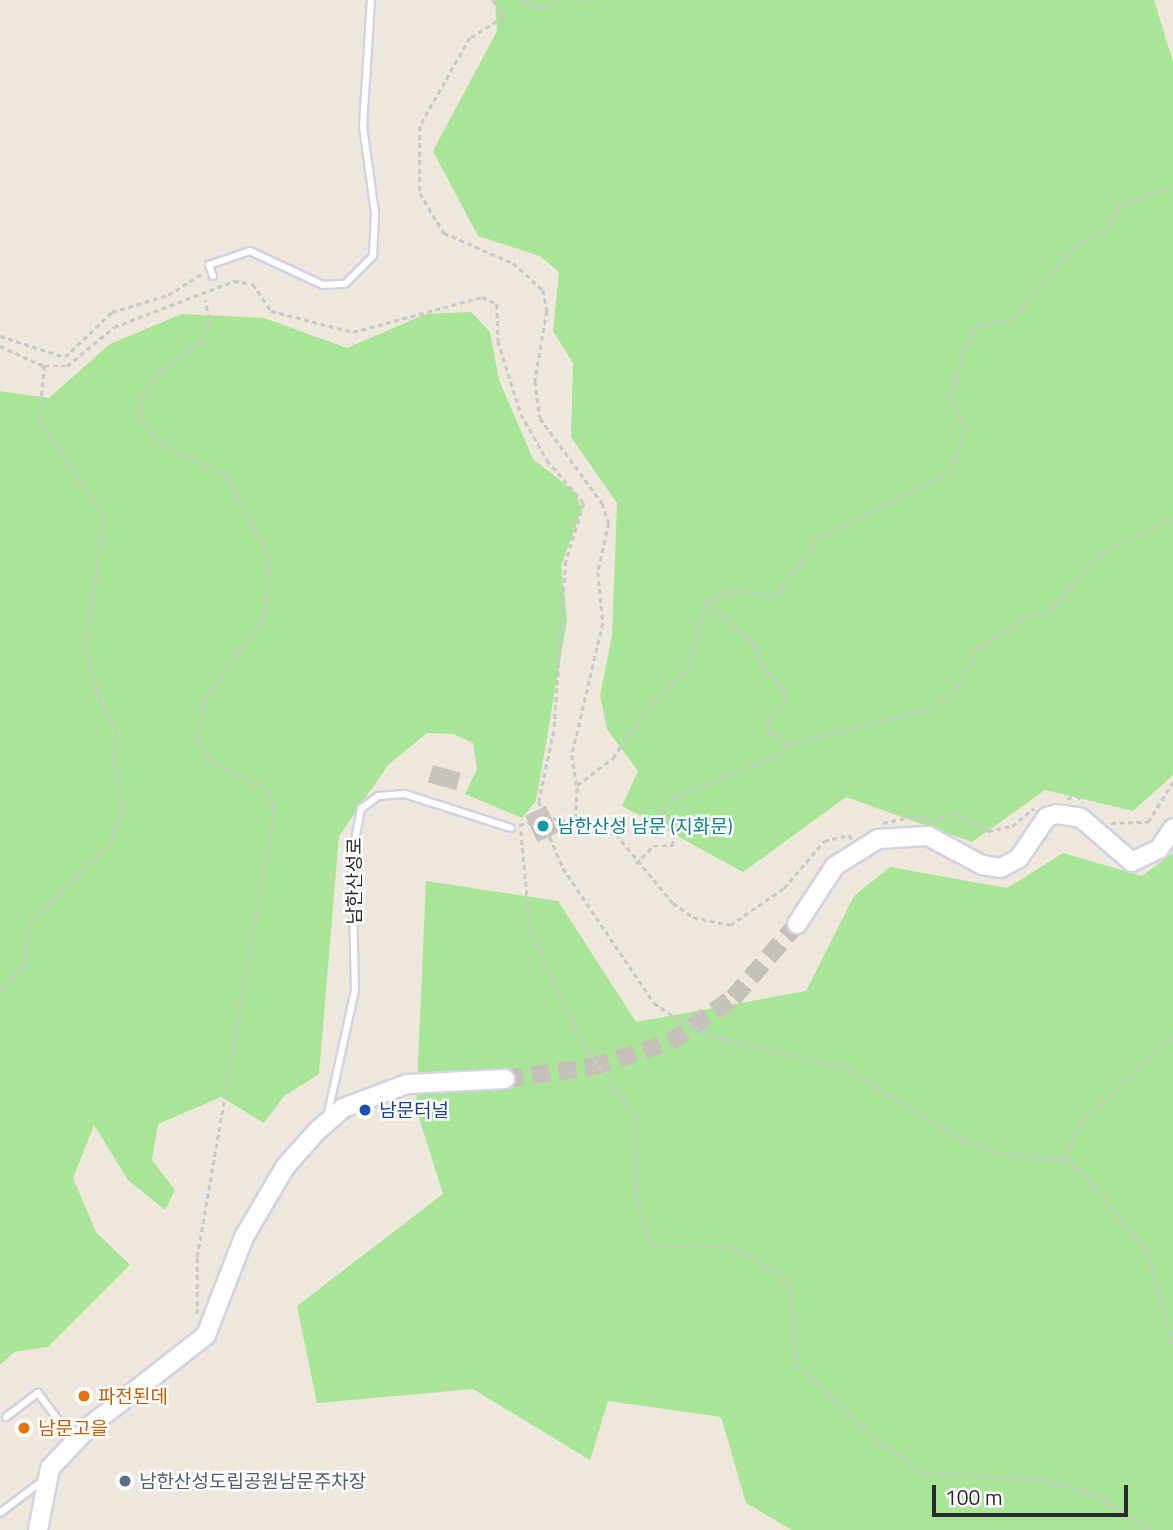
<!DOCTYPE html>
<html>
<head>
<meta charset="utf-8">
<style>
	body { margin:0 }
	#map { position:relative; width:1173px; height:1530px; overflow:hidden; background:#ede7dc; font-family:"Titillium Web","Noto Sans KR",sans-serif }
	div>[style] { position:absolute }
	.green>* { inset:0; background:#a9e596 }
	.building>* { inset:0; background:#c8c4bb; transform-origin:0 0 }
	.secondary-tunnel>* { height:18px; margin-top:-9px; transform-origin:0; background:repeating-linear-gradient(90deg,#c6c1b8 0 18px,transparent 0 27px) }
	.path>* { height:2.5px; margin-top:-1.25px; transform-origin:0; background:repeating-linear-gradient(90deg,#c8c8c8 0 5px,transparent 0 8.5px) }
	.roads { filter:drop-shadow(2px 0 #d1d2e3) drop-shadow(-2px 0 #d1d2e3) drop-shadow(0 2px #d1d2e3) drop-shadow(0 -2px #d1d2e3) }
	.service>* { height:6px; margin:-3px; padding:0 3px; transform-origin:3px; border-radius:3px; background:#fff }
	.secondary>* { height:18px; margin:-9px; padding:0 9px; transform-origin:9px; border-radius:9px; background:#fff }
	.path-bridge>* { height:2.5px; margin-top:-1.25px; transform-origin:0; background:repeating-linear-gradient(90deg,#c8c8c8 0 5px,transparent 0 8.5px) }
	.dots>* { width:19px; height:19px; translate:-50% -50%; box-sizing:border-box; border:4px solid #fff; border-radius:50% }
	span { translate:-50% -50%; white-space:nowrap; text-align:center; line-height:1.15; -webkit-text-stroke:5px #fff; paint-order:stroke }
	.culture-label { font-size:19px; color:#0d838f }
	.left { translate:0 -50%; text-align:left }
	.street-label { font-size:19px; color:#2a2a2a }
	.transit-label { font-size:19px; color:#164399 }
	.food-label { font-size:19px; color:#c56008 }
	.service-label { font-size:19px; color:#4e5e75 }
	.scale { position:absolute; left:932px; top:1485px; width:196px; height:32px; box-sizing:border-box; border:4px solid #2a2a2a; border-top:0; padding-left:9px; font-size:21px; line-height:24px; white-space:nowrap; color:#2a2a2a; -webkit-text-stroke:5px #fff; paint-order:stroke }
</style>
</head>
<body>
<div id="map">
	<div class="green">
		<i style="clip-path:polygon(495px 0,1154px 0,1173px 62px,1173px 775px,1133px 811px,1045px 790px,972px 842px,846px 797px,743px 872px,622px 806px,638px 771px,607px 729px,600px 696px,612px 635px,617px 503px,571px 437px,573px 363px,553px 331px,559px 272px,540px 256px,478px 236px,433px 151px,497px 31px)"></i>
		<i style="clip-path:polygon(471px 312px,490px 332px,499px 380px,533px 459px,575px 492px,582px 509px,561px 566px,567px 620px,536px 801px,522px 818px,465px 794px,477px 769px,473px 743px,453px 734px,427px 733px,388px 765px,339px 836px,319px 1074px,284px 1096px,264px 1123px,221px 1097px,158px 1124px,152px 1160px,175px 1190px,165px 1210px,128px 1180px,94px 1125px,73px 1178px,96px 1232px,130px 1265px,48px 1347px,14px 1352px,0 1365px,0 391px,49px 398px,110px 344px,182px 314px,264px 318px,347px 348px,426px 314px)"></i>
		<i style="clip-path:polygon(1063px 853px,1142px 876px,1173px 853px,1173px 1530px,792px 1530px,746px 1503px,721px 1417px,608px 1401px,590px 1460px,473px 1389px,317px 1403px,297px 1306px,443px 1194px,416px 1108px,426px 881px,558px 901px,636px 1022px,806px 991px,854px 896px,890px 867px,1007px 888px)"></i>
	</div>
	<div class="building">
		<i style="left:433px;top:765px;width:29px;height:18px;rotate:16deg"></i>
		<i style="left:546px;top:806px;width:29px;height:23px;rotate:65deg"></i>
	</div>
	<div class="secondary-tunnel">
		<i style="left:505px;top:1079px;width:88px;rotate:-7.9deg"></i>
		<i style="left:592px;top:1067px;width:82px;rotate:-17.8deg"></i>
		<i style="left:670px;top:1042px;width:77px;rotate:-34.9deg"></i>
		<i style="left:733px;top:998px;width:98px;rotate:-49.1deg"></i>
	</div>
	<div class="path">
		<i style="left:493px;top:0;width:20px;rotate:57deg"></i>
		<i style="left:504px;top:17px;width:40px;rotate:148deg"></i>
		<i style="left:470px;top:38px;width:101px;rotate:119.6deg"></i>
		<i style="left:420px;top:126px;width:67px;rotate:90deg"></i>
		<i style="left:420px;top:193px;width:47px;rotate:59deg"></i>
		<i style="left:444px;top:233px;width:75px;rotate:23.5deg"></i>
		<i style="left:513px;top:263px;width:40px;rotate:42deg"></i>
		<i style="left:543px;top:290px;width:21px;rotate:79deg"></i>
		<i style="left:547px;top:311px;width:71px;rotate:99.7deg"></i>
		<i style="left:535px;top:381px;width:37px;rotate:82deg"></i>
		<i style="left:540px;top:418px;width:105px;rotate:53.9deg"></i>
		<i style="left:602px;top:503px;width:21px;rotate:71deg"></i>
		<i style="left:609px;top:523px;width:50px;rotate:102.7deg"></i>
		<i style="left:598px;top:572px;width:51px;rotate:84.4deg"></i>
		<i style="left:603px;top:623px;width:136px;rotate:103.2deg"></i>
		<i style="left:572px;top:755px;width:30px;rotate:81deg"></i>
		<i style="left:522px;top:0;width:22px;rotate:22deg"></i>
		<i style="left:542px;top:8px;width:18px;rotate:-27deg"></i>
		<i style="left:573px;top:0;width:21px"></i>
		<i style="left:0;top:336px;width:68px;rotate:17.9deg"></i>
		<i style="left:65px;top:357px;width:65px;rotate:-43.8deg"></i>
		<i style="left:112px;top:312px;width:59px;rotate:-16.9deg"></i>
		<i style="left:168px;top:295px;width:41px;rotate:-32.2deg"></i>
		<i style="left:0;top:346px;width:48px;rotate:24.4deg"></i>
		<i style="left:44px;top:366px;width:23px"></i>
		<i style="left:67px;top:366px;width:61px;rotate:-39.7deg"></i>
		<i style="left:114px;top:327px;width:129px;rotate:-21deg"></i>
		<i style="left:234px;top:281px;width:19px;rotate:9deg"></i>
		<i style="left:253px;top:284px;width:32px;rotate:56deg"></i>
		<i style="left:271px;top:311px;width:85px;rotate:14.4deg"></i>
		<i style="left:353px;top:332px;width:134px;rotate:-15.2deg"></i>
		<i style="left:482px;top:297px;width:17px;rotate:25deg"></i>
		<i style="left:497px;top:304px;width:37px;rotate:88deg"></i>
		<i style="left:498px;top:341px;width:77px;rotate:72.5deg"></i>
		<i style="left:521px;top:414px;width:53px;rotate:60.5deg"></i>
		<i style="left:547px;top:460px;width:57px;rotate:49.3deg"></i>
		<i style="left:584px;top:503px;width:61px;rotate:107.2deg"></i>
		<i style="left:566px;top:561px;width:170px;rotate:94deg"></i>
		<i style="left:554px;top:731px;width:72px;rotate:102.1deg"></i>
		<i style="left:707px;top:600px;width:66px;rotate:43.2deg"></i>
		<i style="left:755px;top:645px;width:20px;rotate:72deg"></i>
		<i style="left:761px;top:664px;width:33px;rotate:49deg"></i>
		<i style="left:783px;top:689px;width:11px;rotate:63deg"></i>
		<i style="left:788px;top:699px;width:29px;rotate:134deg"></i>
		<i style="left:768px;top:720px;width:12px;rotate:81deg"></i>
		<i style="left:770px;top:732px;width:22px;rotate:32deg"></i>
		<i style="left:1067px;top:799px;width:11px;rotate:-22deg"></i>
		<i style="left:1077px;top:795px;width:10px;rotate:53deg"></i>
		<i style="left:553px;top:818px;width:65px;rotate:14.3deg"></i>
		<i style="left:616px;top:834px;width:89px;rotate:50.4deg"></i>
		<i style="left:673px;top:903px;width:24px;rotate:35deg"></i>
		<i style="left:693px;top:917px;width:38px;rotate:12deg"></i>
		<i style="left:730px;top:925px;width:65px;rotate:-34.4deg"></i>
		<i style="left:784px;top:888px;width:62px;rotate:-49.6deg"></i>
		<i style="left:824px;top:841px;width:26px;rotate:-13deg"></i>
		<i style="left:849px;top:835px;width:6px;rotate:59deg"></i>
		<i style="left:883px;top:823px;width:33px;rotate:-12deg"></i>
		<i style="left:915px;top:816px;width:18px;rotate:16deg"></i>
		<i style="left:932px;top:821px;width:24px;rotate:-22deg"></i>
		<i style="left:954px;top:812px;width:39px;rotate:29deg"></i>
		<i style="left:988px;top:831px;width:25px;rotate:-12deg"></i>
		<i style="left:1012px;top:826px;width:28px;rotate:-39deg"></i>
		<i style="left:1111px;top:823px;width:37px;rotate:-2deg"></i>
		<i style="left:1148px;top:822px;width:47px;rotate:-58deg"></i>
		<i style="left:519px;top:825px;width:14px;rotate:-12deg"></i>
		<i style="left:575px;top:827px;width:42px;rotate:-87.3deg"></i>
		<i style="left:577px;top:785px;width:45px;rotate:-36.9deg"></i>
		<i style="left:613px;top:758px;width:48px;rotate:-57deg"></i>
		<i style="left:639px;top:718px;width:71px;rotate:-46.1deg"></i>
		<i style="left:688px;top:667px;width:70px;rotate:-74.2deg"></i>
		<i style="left:707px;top:600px;width:30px;rotate:-20deg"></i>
		<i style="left:735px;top:590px;width:41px;rotate:9.9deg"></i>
		<i style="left:775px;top:597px;width:74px;rotate:-53.7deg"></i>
		<i style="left:819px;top:537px;width:147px;rotate:-26.7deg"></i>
		<i style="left:950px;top:471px;width:46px;rotate:-69.6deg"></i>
		<i style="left:966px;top:428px;width:33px;rotate:-119deg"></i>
		<i style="left:950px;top:399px;width:51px;rotate:-75.1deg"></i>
		<i style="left:963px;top:350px;width:29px;rotate:-59deg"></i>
		<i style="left:978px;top:325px;width:32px;rotate:-9deg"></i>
		<i style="left:1010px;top:320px;width:98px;rotate:-48.7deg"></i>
		<i style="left:1075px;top:246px;width:38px;rotate:-28deg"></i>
		<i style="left:1109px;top:228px;width:23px;rotate:-70deg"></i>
		<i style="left:1117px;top:206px;width:59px;rotate:-19.7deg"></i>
		<i style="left:521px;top:831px;width:95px;rotate:84.6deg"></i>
		<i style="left:530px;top:926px;width:36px;rotate:69deg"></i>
		<i style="left:543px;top:960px;width:94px;rotate:64.2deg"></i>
		<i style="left:584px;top:1045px;width:89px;rotate:54.2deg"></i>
		<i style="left:636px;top:1117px;width:75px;rotate:90.8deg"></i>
		<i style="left:635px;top:1192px;width:58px;rotate:72.8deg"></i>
		<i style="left:652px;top:1247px;width:81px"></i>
		<i style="left:733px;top:1247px;width:50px;rotate:30.2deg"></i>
		<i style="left:776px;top:1272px;width:21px;rotate:43deg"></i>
		<i style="left:791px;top:1286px;width:77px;rotate:86.3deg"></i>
		<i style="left:796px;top:1363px;width:116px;rotate:43.6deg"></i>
		<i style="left:880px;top:1443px;width:53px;rotate:33.4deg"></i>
		<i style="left:924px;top:1472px;width:118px;rotate:3.4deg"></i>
		<i style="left:1042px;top:1479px;width:55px;rotate:15.8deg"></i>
		<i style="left:1095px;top:1494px;width:66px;rotate:33.2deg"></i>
		<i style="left:550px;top:837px;width:34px;rotate:67deg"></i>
		<i style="left:563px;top:868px;width:163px;rotate:56deg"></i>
		<i style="left:654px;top:1003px;width:30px;rotate:34deg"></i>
		<i style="left:679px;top:1020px;width:45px;rotate:23.7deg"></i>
		<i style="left:720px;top:1038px;width:125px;rotate:12.9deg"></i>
		<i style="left:842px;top:1066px;width:138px;rotate:31.4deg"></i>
		<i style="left:960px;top:1138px;width:35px;rotate:22deg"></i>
		<i style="left:993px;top:1151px;width:71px;rotate:7.3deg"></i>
		<i style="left:1063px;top:1160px;width:22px;rotate:34deg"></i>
		<i style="left:1081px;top:1172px;width:83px;rotate:49.4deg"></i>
		<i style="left:1135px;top:1235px;width:34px;rotate:60deg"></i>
		<i style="left:1152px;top:1265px;width:85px;rotate:75.6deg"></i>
		<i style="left:636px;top:864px;width:25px;rotate:-47deg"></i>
		<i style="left:653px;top:846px;width:19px"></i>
		<i style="left:672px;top:846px;width:17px;rotate:-80deg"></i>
		<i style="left:675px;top:829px;width:29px;rotate:-6deg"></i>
		<i style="left:704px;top:826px;width:46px;rotate:-164.7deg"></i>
		<i style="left:660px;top:814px;width:21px;rotate:-55deg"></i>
		<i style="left:672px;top:797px;width:112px;rotate:-21.5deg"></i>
		<i style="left:776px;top:756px;width:18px;rotate:-43deg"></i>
		<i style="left:789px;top:744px;width:144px;rotate:-14.5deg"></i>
		<i style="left:928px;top:708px;width:27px;rotate:-28deg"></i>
		<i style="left:952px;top:695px;width:53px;rotate:-60.5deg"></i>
		<i style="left:978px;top:649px;width:59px;rotate:-34deg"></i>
		<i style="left:1027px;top:616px;width:25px;rotate:-14deg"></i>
		<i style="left:1051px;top:610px;width:72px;rotate:-49.5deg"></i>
		<i style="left:1098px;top:555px;width:84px;rotate:-26.9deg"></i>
		<i style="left:0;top:990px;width:34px;rotate:-45deg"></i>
		<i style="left:24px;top:966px;width:43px;rotate:-83.4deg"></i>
		<i style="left:29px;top:923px;width:110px;rotate:-44.3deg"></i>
		<i style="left:108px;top:846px;width:37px;rotate:-68deg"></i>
		<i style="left:122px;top:812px;width:57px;rotate:-98.1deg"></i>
		<i style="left:114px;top:756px;width:24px;rotate:-83deg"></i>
		<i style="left:117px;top:732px;width:35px;rotate:-119deg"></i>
		<i style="left:100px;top:701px;width:55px;rotate:-105.8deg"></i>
		<i style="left:85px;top:648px;width:133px;rotate:-81.8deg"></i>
		<i style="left:104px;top:516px;width:115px;rotate:-124.4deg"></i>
		<i style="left:39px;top:421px;width:55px;rotate:-84.8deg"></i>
		<i style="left:1063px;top:1160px;width:38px;rotate:-65deg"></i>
		<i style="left:1079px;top:1125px;width:130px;rotate:-43.8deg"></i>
		<i style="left:197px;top:1314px;width:57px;rotate:-90deg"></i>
		<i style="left:197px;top:1257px;width:455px;rotate:-80.2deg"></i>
		<i style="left:274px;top:809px;width:22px;rotate:-112deg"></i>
		<i style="left:266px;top:789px;width:59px;rotate:-153.9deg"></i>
		<i style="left:213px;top:763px;width:29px;rotate:-124deg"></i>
		<i style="left:197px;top:739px;width:41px;rotate:-78.7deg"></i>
		<i style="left:205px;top:699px;width:100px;rotate:-54.4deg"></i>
		<i style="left:263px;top:618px;width:60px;rotate:-84.3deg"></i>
		<i style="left:269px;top:558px;width:93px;rotate:-117.4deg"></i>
		<i style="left:226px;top:475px;width:79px;rotate:-153.8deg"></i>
		<i style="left:155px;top:440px;width:31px;rotate:-123deg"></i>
		<i style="left:138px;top:414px;width:37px;rotate:-71deg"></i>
		<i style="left:150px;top:379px;width:64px;rotate:-36.7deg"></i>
		<i style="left:201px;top:341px;width:23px;rotate:-70deg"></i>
		<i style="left:209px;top:319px;width:19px;rotate:-102deg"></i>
	</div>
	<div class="roads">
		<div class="service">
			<i style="left:213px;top:276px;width:12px;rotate:-110deg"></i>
			<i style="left:209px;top:265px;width:43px;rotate:-18.9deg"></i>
			<i style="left:250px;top:251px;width:81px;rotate:25deg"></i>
			<i style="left:323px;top:285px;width:22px;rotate:-3deg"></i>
			<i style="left:345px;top:284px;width:40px;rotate:-45deg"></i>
			<i style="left:373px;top:256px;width:43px;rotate:-87.3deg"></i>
			<i style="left:375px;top:213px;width:87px;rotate:-97.9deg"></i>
			<i style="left:363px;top:127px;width:127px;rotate:-86.4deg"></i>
			<i style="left:328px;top:1113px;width:126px;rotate:-77.6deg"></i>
			<i style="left:355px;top:990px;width:135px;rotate:-91.3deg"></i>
			<i style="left:352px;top:855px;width:47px;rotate:-78.9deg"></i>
			<i style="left:361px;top:809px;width:21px;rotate:-37deg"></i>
			<i style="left:378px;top:796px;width:27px;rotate:-4deg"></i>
			<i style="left:405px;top:794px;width:111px;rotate:17.8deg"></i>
			<i style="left:6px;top:1417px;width:40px;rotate:-37deg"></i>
			<i style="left:38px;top:1393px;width:59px;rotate:53.3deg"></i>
			<i style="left:0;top:1513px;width:56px;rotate:-37.1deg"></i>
		</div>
		<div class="secondary">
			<i style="left:797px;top:924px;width:69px;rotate:-56.8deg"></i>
			<i style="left:835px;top:866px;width:51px;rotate:-32.1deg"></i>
			<i style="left:878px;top:839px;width:50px;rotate:-3.4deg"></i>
			<i style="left:928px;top:836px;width:61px;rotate:28.2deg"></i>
			<i style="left:982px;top:865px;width:19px;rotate:9deg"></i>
			<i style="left:1001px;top:868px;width:21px;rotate:-29deg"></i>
			<i style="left:1019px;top:858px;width:50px;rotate:-55.7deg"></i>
			<i style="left:1047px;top:817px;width:10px;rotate:-17deg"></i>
			<i style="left:1057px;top:814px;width:24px;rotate:9deg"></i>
			<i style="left:1081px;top:818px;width:67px;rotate:40.8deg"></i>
			<i style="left:1132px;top:862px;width:30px;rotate:-26deg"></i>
			<i style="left:1159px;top:849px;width:25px;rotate:-56deg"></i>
			<i style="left:38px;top:1530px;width:63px;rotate:-79deg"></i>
			<i style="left:50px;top:1468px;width:59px;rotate:-46.4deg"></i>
			<i style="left:91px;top:1425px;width:146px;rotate:-38deg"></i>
			<i style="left:206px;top:1335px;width:105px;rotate:-68.8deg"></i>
			<i style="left:244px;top:1237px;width:81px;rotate:-59.6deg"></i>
			<i style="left:285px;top:1167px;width:48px;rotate:-48.4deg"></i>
			<i style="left:317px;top:1131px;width:35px;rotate:-41deg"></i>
			<i style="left:343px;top:1108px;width:68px;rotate:-20.6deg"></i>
			<i style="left:407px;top:1084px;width:98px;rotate:-2.9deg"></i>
		</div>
	</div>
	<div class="path-bridge">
		<i style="left:539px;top:801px;width:38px;rotate:73deg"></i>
	</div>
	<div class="dots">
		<i style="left:543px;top:826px;background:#0f9aa8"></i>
		<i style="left:365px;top:1110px;background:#1a4fb4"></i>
		<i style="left:84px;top:1396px;background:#e8710a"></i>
		<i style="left:24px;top:1428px;background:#e8710a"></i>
		<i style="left:125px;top:1481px;background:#5c6f8a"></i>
	</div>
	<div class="culture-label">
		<span class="left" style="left:557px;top:826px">남한산성 남문 (지화문)</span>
	</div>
	<div class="street-label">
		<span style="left:354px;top:881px;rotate:-90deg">남한산성로</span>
	</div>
	<div class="transit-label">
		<span class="left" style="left:379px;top:1110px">남문터널</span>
	</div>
	<div class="food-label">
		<span class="left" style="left:98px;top:1396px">파전된데</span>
		<span class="left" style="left:38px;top:1428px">남문고을</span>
	</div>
	<div class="service-label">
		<span class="left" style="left:139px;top:1481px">남한산성도립공원남문주차장</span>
	</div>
	<div class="scale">100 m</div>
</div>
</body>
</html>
